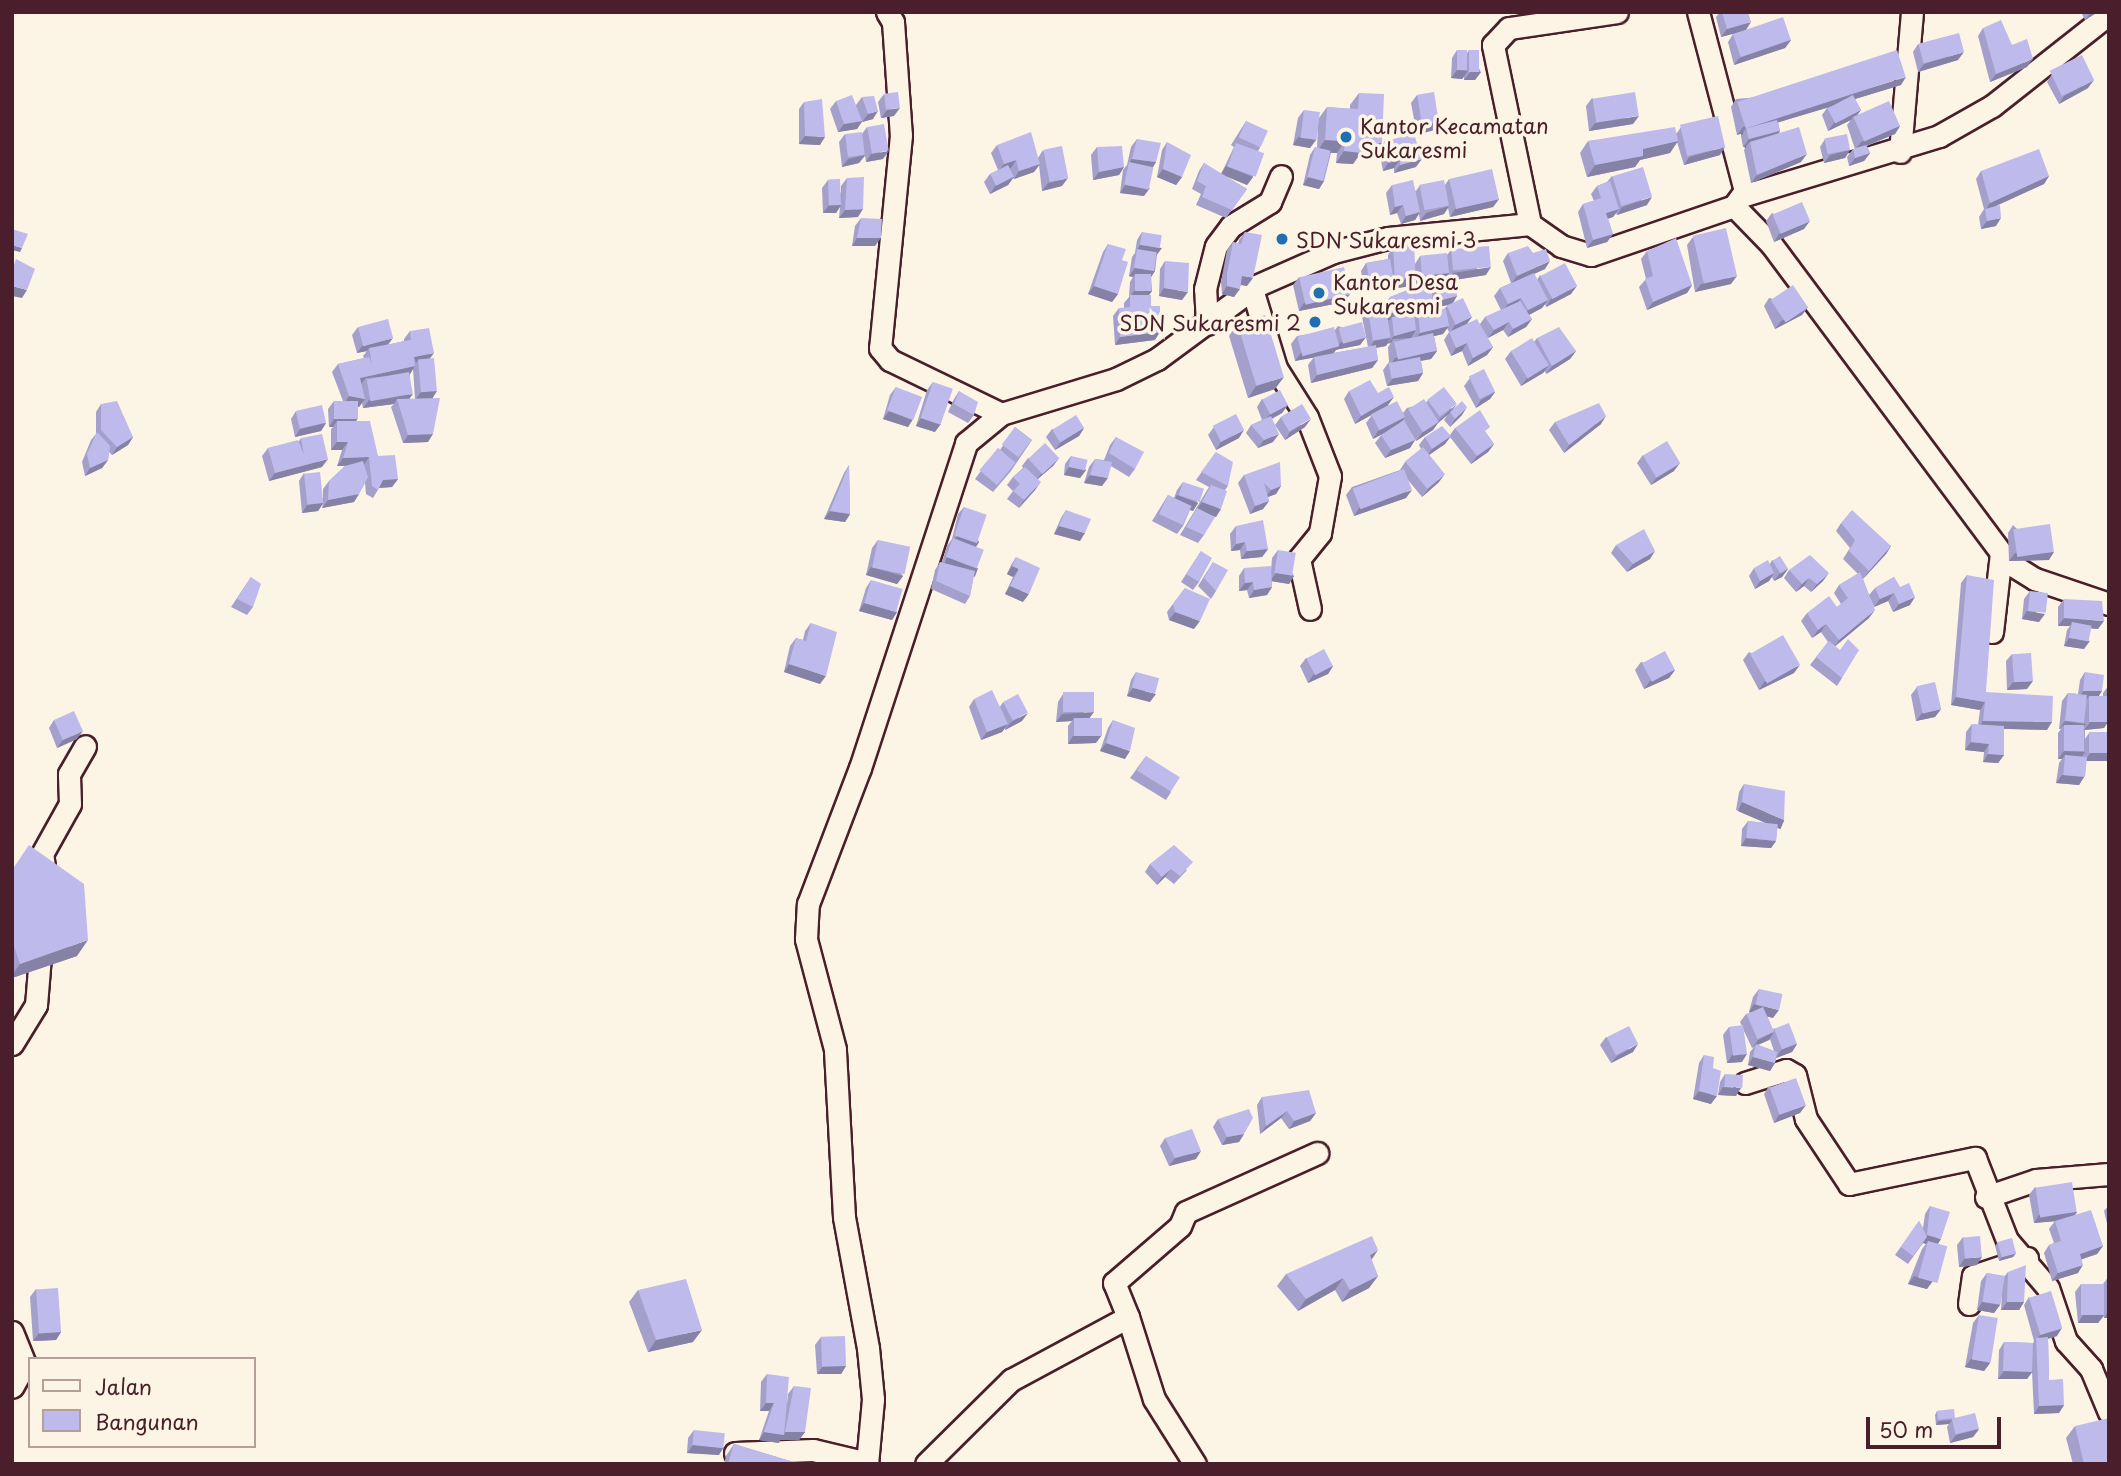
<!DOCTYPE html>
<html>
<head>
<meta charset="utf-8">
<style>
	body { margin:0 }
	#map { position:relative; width:2121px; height:1476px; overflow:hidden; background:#fcf5e5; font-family:"Playpen Sans",sans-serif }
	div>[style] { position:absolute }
	.roads { filter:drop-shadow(2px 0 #4a1f2b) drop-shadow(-2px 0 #4a1f2b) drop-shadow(0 2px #4a1f2b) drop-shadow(0 -2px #4a1f2b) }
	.street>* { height:21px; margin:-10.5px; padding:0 10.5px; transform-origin:10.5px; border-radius:10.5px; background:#fcf5e5 }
	.wall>* { inset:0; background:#a4a0cb }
	.shaded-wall>* { inset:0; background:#8682a5; transform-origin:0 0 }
	.building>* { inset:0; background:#bfbaec; transform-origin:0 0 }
	.dots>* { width:19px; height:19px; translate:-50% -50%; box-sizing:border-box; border:4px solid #fcf5e5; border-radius:50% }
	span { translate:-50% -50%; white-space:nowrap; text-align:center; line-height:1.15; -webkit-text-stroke:7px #fcf5e5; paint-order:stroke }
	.poi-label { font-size:21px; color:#4a1f2b }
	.left { translate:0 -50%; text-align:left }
	.right { translate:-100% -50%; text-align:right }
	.frame { position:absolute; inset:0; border:14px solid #4a1f2b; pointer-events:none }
	.legend { position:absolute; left:28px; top:1357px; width:228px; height:91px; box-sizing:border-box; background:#fcf5e5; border:2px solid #b59f9b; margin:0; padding:9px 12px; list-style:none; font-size:21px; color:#4a1f2b }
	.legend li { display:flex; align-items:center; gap:14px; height:35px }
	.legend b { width:35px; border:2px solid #b59f9b }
	.scale { position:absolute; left:1866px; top:1417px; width:135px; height:32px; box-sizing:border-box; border:4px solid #4a1f2b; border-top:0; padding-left:9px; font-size:21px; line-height:24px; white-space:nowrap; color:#4a1f2b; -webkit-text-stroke:5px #fcf5e5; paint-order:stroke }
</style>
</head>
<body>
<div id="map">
	<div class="roads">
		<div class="street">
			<i style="left:887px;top:12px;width:12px;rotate:59deg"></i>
			<i style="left:893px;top:22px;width:113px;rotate:86deg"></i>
			<i style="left:901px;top:135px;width:214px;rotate:95.6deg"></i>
			<i style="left:880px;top:348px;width:16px;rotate:50deg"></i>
			<i style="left:890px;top:360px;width:123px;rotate:25.9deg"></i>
			<i style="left:1900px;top:152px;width:141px;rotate:-85.1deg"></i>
			<i style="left:1745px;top:195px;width:203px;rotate:-16.9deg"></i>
			<i style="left:1939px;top:136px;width:61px;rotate:-29.5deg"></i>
			<i style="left:1992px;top:106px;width:149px;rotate:-38.2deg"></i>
			<i style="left:1734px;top:206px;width:53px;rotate:45.8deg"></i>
			<i style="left:1771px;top:244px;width:398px;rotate:53.3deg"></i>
			<i style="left:2009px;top:563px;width:31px;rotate:32deg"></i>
			<i style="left:2035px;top:579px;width:78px;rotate:18.7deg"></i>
			<i style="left:1530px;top:224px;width:183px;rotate:-101.7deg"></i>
			<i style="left:1493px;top:45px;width:23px;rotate:-47deg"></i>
			<i style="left:1509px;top:28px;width:109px;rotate:-8.4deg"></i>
			<i style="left:1252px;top:289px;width:83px;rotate:73.1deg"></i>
			<i style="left:1276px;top:368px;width:58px;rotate:57.7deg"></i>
			<i style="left:1307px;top:417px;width:63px;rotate:68.7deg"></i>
			<i style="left:1330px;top:476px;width:58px;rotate:100deg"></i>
			<i style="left:1320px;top:533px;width:33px;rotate:129deg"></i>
			<i style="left:1299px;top:559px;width:51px;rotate:77.6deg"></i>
			<i style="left:1207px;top:324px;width:35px;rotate:-93deg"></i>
			<i style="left:1205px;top:289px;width:44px;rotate:-75.7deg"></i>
			<i style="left:1216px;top:246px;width:25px;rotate:-53deg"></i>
			<i style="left:1231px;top:226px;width:46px;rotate:-31.6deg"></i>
			<i style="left:1270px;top:202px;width:28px;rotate:-67deg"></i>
			<i style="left:1992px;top:632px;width:80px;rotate:-83.5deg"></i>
			<i style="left:46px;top:881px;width:27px;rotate:-98deg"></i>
			<i style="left:42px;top:854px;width:57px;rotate:-60.8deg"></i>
			<i style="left:70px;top:804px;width:30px;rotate:-92deg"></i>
			<i style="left:69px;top:774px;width:32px;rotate:-60deg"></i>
			<i style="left:12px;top:1044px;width:46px;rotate:-58.4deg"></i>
			<i style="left:36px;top:1005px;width:61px;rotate:-85.3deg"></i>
			<i style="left:1745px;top:1083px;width:43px;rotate:-17.6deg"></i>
			<i style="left:1786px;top:1070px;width:10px;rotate:29deg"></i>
			<i style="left:1795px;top:1075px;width:45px;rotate:76deg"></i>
			<i style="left:1806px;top:1119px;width:78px;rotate:56.5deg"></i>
			<i style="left:1849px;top:1184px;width:129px;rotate:-11.7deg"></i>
			<i style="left:1975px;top:1158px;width:88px;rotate:68.7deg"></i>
			<i style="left:2007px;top:1240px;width:63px;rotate:49.5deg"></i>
			<i style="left:2048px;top:1288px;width:56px;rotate:71.2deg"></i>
			<i style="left:2066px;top:1341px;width:38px;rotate:48deg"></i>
			<i style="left:2091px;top:1369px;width:47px;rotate:67.3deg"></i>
			<i style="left:1986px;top:1197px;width:53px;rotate:-18.8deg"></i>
			<i style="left:2036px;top:1180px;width:73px;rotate:-4.7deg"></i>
			<i style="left:1969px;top:1304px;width:28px;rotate:-82deg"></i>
			<i style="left:1973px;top:1276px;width:57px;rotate:-18.4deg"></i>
			<i style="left:1128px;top:1317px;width:37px;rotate:-112deg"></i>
			<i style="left:1114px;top:1283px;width:87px;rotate:-40.8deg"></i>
			<i style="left:1180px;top:1226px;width:15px;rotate:-67deg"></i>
			<i style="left:1186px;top:1212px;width:144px;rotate:-24.2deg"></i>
			<i style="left:12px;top:1332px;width:35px;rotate:68deg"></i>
			<i style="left:25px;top:1364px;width:26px;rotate:119deg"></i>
			<i style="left:735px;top:1453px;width:78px;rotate:-2.2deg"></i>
			<i style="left:813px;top:1450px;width:56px;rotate:13.5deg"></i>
			<i style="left:867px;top:1464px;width:65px;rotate:-84.7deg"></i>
			<i style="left:873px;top:1399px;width:51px;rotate:-95.6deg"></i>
			<i style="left:868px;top:1348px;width:133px;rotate:-100.4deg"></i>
			<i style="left:844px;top:1217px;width:168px;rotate:-93.1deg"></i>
			<i style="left:835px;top:1049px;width:114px;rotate:-104.8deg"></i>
			<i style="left:806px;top:939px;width:35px;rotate:-87deg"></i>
			<i style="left:808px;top:904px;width:146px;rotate:-69.1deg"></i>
			<i style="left:860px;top:768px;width:342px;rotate:-71.9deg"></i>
			<i style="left:966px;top:443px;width:45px;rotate:-39.6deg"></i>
			<i style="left:1001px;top:414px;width:120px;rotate:-16.9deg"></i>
			<i style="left:1116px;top:379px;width:46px;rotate:-26deg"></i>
			<i style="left:1157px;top:359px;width:123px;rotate:-36.4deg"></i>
			<i style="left:1256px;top:286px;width:84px;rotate:-23.8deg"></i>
			<i style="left:1333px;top:252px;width:57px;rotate:-14.3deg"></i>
			<i style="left:1388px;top:238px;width:143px;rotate:-5.6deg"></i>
			<i style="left:1530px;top:224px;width:38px;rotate:35deg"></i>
			<i style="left:1561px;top:246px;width:31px;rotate:17deg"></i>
			<i style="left:1591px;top:255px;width:151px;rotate:-18.9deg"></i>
			<i style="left:1734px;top:206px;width:19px;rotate:-54deg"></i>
			<i style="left:1745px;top:191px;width:185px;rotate:-104.7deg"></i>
			<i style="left:926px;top:1464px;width:120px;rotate:-44.7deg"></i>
			<i style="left:1011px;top:1380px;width:133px;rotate:-28.3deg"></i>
			<i style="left:1128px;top:1317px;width:86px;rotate:72.4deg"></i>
			<i style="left:1154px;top:1399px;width:77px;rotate:57.8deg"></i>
		</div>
	</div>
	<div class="wall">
		<i style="clip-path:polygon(1720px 12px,1748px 12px,1746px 30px,1791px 40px,1785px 48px,1734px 65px,1728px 42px,1733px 34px,1737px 33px,1721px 37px,1716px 17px)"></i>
		<i style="clip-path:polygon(2081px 12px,2098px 12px,2085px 20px)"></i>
		<i style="clip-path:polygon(1983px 28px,2012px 45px,2027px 67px,1990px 82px,1978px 36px)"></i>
		<i style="clip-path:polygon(1918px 44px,1958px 60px,1918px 72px,1913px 52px)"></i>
		<i style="clip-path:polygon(1457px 50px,1467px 53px,1469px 50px,1481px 72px,1475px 80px,1464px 80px,1464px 77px,1462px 79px,1451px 78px,1452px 58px)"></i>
		<i style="clip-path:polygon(2052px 74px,2088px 88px,2059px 104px,2047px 82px)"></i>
		<i style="clip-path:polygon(1901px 85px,1855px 99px,1861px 110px,1857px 115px,1900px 126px,1895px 134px,1867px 146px,1870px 153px,1864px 161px,1849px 166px,1847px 157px,1853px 149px,1855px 149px,1847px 125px,1851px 120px,1828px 131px,1822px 115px,1827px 108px,1778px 122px,1780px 131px,1779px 133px,1801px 162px,1751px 183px,1744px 150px,1746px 146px,1743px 147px,1741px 136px,1743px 133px,1737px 135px,1731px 107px,1736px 99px)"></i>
		<i style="clip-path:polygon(1359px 93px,1373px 155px,1360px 154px,1353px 164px,1336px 163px,1337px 153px,1331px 153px,1324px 181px,1319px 189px,1303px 185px,1310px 155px,1315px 147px,1317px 148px,1318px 126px,1316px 140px,1310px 148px,1293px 145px,1298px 118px,1304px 110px,1319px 118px,1327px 107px,1350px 109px,1350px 105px)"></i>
		<i style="clip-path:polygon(884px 94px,894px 116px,881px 118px,878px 102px)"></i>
		<i style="clip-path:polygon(1417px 95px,1439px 122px,1434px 130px,1417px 135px,1411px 103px)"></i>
		<i style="clip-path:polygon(862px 97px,873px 119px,862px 122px,857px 129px,838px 132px,830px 109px,836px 101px,856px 105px)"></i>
		<i style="clip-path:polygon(1592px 98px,1633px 124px,1589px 131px,1586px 106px)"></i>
		<i style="clip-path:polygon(804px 102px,820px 145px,799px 144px,799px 109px)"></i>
		<i style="clip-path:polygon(1246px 121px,1260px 148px,1258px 151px,1253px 177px,1247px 185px,1225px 176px,1247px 189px,1226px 218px,1196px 205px,1201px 194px,1192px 189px,1199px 171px,1204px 163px,1221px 174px,1234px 147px,1231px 145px)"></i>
		<i style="clip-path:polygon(867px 127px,883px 159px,866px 162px,865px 156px,859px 163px,842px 167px,839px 142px,845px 134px,862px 134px)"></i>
		<i style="clip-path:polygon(1681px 127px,1720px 155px,1684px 165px,1677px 142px,1670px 153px,1640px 160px,1635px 167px,1587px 177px,1580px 153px,1588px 141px,1677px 133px)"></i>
		<i style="clip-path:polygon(1137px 139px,1156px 162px,1153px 167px,1144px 196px,1120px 193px,1123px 170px,1127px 165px,1131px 147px)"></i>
		<i style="clip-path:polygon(1825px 139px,1850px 150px,1845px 158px,1824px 163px,1820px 147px)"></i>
		<i style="clip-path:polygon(1385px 141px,1416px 167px,1394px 173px,1394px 168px,1383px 171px,1379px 149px)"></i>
		<i style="clip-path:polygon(1167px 142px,1182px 177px,1176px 185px,1157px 177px,1162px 150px)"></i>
		<i style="clip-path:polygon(997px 145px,1038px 158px,1043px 150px,1062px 186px,1042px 191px,1039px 165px,1034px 172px,1014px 179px,1013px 178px,1008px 185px,990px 194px,984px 182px,990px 174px,998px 170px,991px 153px)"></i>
		<i style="clip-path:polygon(1097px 147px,1124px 167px,1119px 175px,1093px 180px,1091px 155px)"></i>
		<i style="clip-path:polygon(1981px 171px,2049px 176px,2044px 184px,1997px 205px,1996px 226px,1981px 229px,1979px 217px,1984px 209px,1976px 179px)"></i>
		<i style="clip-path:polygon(1612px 176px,1647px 205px,1617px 215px,1616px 213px,1613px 217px,1608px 219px,1613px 234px,1607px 242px,1587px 248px,1578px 212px,1583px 204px,1594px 201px,1591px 194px,1597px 186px,1607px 182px)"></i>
		<i style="clip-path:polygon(847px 178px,858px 217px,839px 218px,840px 207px,836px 213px,823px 213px,822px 188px,828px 180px,841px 193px,841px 186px)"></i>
		<i style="clip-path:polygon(1449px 179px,1499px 199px,1493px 207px,1450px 217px,1448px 208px,1444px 214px,1420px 221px,1419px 214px,1415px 220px,1401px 224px,1397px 213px,1390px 215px,1386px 193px,1392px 185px,1416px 191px,1420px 185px,1445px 185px)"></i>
		<i style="clip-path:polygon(1772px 213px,1804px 229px,1774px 242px,1766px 221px)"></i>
		<i style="clip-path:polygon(861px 218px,875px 246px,852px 246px,855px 226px)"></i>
		<i style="clip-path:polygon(1142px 232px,1157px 255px,1155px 271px,1151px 276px,1152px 291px,1149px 295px,1155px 340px,1115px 345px,1113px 316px,1119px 308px,1124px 308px,1124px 303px,1129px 297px,1130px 282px,1133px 277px,1129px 276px,1132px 257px,1135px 253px,1137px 240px)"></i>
		<i style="clip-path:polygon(1245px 232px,1247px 286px,1240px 285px,1234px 297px,1222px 294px,1221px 282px,1227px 250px,1233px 242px,1238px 244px,1239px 240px)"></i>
		<i style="clip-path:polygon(1693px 237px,1731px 284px,1695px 292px,1687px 245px)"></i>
		<i style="clip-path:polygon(1108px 244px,1122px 260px,1118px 294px,1112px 302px,1088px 294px,1103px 252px)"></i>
		<i style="clip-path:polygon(evenodd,1393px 247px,1415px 264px,1420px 256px,1447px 255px,1451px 250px,1486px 275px,1454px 280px,1457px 296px,1453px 303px,1472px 317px,1467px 323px,1480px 324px,1485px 317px,1501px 310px,1494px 296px,1500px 288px,1511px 283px,1503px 261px,1508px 253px,1545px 269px,1534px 274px,1537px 280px,1540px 275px,1571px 294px,1546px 307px,1545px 304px,1542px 308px,1529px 315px,1532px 319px,1526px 327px,1508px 337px,1503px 330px,1488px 338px,1484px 332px,1493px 347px,1487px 355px,1468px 366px,1462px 351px,1451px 356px,1444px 340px,1449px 332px,1447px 328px,1443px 334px,1434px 336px,1437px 351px,1431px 359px,1421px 361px,1423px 373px,1418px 381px,1387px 386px,1383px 370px,1389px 362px,1388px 347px,1391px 343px,1388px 343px,1386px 346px,1376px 348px,1378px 360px,1372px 368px,1311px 383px,1308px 365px,1314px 357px,1295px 361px,1291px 344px,1297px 336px,1335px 330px,1338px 326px,1366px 337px,1360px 345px,1335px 350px,1333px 353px,1368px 347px,1361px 312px,1367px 304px,1385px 304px,1390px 297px,1428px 282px,1416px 284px,1416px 279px,1411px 286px,1391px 289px,1390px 279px,1387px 284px,1364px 290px,1361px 271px,1366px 263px,1388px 259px,1388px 255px,1393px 247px,1432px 304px,1433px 308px,1448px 305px,1444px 309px,1427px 311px,1432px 304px)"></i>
		<i style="clip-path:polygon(1647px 251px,1692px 285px,1687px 293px,1647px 310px,1639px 287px,1646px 279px,1641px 259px)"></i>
		<i style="clip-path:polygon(1165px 261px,1182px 300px,1159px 296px,1160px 269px)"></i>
		<i style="clip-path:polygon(1299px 277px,1350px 294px,1344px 302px,1299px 311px,1293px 285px)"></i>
		<i style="clip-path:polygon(1769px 298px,1808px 307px,1802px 315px,1775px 329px,1764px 306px)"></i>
		<i style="clip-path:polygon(1237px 324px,1275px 389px,1248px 398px,1229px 336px)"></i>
		<i style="clip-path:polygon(evenodd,358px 327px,388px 345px,404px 341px,404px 339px,410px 331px,430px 358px,433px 398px,428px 442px,403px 443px,391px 407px,394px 404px,363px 408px,362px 403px,359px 407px,358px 407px,356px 421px,378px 456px,398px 479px,392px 487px,379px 488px,373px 498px,366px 494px,365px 483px,354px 502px,322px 508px,323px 504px,318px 511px,302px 513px,299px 481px,304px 473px,323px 499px,323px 489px,329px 481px,345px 466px,337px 466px,342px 450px,331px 450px,331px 429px,333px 427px,329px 427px,328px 409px,334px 401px,343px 401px,332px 372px,338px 364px,364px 358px,363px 356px,367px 351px,357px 353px,352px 335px,358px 327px,413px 369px,415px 399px,409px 399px,410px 374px,413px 369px)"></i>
		<i style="clip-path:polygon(1537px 338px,1576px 351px,1570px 359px,1546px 374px,1545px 371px,1543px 373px,1521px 386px,1505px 359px,1511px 351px,1534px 342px)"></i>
		<i style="clip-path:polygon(1470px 378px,1495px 392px,1490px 399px,1476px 408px,1464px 386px)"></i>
		<i style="clip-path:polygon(933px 382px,935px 432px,916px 426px,927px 390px)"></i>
		<i style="clip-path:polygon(896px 387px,913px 419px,908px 427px,883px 419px,890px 395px)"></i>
		<i style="clip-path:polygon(959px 391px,974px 415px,968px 423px,948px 412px,954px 399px)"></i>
		<i style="clip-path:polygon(1349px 391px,1378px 393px,1388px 405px,1403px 413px,1407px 408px,1426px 403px,1428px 400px,1453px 409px,1462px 415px,1450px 427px,1444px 420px,1448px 414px,1438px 423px,1433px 430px,1416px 441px,1403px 420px,1402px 422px,1415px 440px,1410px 448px,1385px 458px,1375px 443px,1382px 434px,1373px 439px,1366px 423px,1372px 415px,1355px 424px,1344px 399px)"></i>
		<i style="clip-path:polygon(1262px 399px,1288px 405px,1282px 413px,1272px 419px,1273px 442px,1258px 448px,1246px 433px,1251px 425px,1262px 420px,1257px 407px)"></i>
		<i style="clip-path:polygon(101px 404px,133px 437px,128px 445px,112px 455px,109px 452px,108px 460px,102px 468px,85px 476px,82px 462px,91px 440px,96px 434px,96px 412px)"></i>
		<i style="clip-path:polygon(296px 411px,326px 423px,321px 431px,295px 437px,291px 419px)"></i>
		<i style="clip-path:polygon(1281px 417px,1305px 427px,1285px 440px,1275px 425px)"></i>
		<i style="clip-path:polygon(1555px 422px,1601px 424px,1564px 453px,1549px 430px)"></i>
		<i style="clip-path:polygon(1015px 427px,1032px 440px,1011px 471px,993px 492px,975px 479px,998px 448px,1000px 450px)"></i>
		<i style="clip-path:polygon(1214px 427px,1239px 438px,1216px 450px,1208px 435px)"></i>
		<i style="clip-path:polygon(1084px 428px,1079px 436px,1055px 450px,1046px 437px,1052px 429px)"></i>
		<i style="clip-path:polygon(1455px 428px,1486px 433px,1494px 444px,1488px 452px,1471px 464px,1450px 437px,1445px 444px,1429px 455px,1439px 482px,1422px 497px,1408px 480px,1406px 498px,1354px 516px,1346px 495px,1352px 487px,1400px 470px,1405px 462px,1421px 449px,1419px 445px,1425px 437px,1450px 435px)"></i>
		<i style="clip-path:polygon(1116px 437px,1135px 469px,1129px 477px,1111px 466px,1102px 486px,1084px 483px,1089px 467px,1095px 459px,1104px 460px,1110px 445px)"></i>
		<i style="clip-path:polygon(301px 438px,322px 467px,269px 481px,262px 456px,268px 448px,299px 441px)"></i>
		<i style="clip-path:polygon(1216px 452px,1228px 486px,1225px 490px,1216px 517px,1212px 516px,1204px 535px,1198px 543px,1180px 535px,1209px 487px,1196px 480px)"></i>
		<i style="clip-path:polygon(1643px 455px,1674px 471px,1651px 485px,1637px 463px)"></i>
		<i style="clip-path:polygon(1071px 456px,1086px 470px,1080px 478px,1064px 475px,1065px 464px)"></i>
		<i style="clip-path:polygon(1028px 458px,1059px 458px,1053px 466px,1038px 479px,1035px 490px,1019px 508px,1007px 499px,1013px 491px,1007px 485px,1013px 477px,1023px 468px,1022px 466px)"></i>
		<i style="clip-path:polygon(849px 465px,850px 514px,845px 522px,824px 519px,844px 473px)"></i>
		<i style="clip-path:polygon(1244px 475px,1281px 486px,1276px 494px,1268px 497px,1269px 501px,1263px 509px,1250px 514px,1238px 483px)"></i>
		<i style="clip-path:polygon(1183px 482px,1198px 503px,1193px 511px,1190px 510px,1183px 526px,1177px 534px,1152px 521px,1168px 495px,1174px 498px,1177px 490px)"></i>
		<i style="clip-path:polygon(964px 507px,979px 542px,976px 547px,974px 574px,970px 596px,965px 604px,931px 589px,935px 570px,940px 562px,942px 562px,947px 546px,952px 539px,958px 514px)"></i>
		<i style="clip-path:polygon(1066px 510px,1080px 541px,1054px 534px,1061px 518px)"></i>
		<i style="clip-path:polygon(1841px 523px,1891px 546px,1886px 554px,1863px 579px,1869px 595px,1875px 588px,1894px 577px,1910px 605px,1893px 612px,1888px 601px,1874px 607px,1870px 598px,1869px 618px,1835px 646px,1842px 678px,1837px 686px,1810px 665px,1828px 642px,1821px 632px,1812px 638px,1801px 621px,1807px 613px,1837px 607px,1841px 604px,1834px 593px,1839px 585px,1858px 574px,1843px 559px,1850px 548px,1836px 531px)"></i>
		<i style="clip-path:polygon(2013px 525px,2049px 560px,2009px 561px,2008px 533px)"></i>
		<i style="clip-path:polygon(1236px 526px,1268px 549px,1262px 557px,1241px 559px,1240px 550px,1231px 551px,1230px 534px)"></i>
		<i style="clip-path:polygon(878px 540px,903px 576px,897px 584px,866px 575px,872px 548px)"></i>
		<i style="clip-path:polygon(1616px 545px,1650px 559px,1627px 572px,1611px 553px)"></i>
		<i style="clip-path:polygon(1278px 550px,1294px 576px,1289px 584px,1272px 581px,1272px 587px,1267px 595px,1249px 598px,1247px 590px,1239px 591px,1239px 576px,1244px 568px,1271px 571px,1272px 558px)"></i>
		<i style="clip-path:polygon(1201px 551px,1199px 582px,1193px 590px,1181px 582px)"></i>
		<i style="clip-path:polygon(1016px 557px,1023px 602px,1005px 594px,1013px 577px,1007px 574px,1011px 565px)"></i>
		<i style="clip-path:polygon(1772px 560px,1788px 569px,1782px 577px,1774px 581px,1772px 577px,1769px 581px,1755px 589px,1749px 576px,1754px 568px,1770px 564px)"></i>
		<i style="clip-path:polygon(1213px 562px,1216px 591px,1211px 599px,1198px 586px)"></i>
		<i style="clip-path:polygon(1789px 570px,1823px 581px,1811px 592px,1804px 586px,1796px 592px,1784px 578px)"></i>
		<i style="clip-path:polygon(1967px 575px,1986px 692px,2047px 730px,2004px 729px,2004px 755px,1998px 763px,1983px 762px,1984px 752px,1965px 750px,1966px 732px,1972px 724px,1978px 725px,1980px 710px,1951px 705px,1961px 583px)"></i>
		<i style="clip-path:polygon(251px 577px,253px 607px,247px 615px,231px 607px)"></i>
		<i style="clip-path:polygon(871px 580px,897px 612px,892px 620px,859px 611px,866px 588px)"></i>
		<i style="clip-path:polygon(1185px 588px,1194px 629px,1169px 620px,1167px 612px)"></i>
		<i style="clip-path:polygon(2030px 591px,2039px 622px,2022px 619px,2024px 599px)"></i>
		<i style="clip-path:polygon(2064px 599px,2098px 629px,2091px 628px,2084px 649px,2064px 646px,2067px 630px,2070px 626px,2058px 626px,2058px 607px)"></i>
		<i style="clip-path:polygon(811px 623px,820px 684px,784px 672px,790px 646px,796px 638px,803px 640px,805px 631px)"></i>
		<i style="clip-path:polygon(1749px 652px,1794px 673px,1759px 690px,1743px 660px)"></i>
		<i style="clip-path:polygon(2012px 654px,2027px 689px,2007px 690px,2006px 661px)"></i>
		<i style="clip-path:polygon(1306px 658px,1333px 666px,1328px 674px,1308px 683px,1300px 666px)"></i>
		<i style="clip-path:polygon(1641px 662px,1675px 670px,1669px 678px,1644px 689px,1635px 670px)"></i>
		<i style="clip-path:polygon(1136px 672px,1150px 702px,1127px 696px,1131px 680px)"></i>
		<i style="clip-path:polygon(2085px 672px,2098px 696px,2103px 696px,2103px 693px,2109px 685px,2109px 721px,2104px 728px,2085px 730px,2085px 739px,2089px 733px,2109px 761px,2086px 761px,2084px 777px,2079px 785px,2056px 783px,2059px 763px,2062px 759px,2058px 759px,2058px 733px,2061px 729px,2059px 729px,2062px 701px,2068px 693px,2078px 694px,2080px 680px)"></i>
		<i style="clip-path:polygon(1917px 687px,1941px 709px,1935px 717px,1916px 721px,1911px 695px)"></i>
		<i style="clip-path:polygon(1063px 694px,1090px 718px,1096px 743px,1068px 744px,1068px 726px,1072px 721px,1056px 722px,1058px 702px)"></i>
		<i style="clip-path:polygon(974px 699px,1000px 707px,1003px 702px,1022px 721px,1005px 730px,1005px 728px,1002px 732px,981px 740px,969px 707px)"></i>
		<i style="clip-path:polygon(54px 720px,77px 739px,57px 748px,49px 728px)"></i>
		<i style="clip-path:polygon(1113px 720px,1125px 759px,1100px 751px,1108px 728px)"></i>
		<i style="clip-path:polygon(1146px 756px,1171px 792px,1166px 800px,1130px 778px)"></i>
		<i style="clip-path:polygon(1744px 784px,1778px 828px,1777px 828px,1776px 841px,1771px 848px,1741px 846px,1742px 829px,1748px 821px,1766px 823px,1736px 810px,1739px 792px)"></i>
		<i style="clip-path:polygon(1150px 864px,1187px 870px,1174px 884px,1165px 877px,1157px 885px,1145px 872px)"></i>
		<i style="clip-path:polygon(12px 870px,77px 956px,12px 978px)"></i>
		<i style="clip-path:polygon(evenodd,1759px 989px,1773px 1018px,1767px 1016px,1773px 1030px,1774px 1028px,1797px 1044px,1792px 1052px,1776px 1058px,1775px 1063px,1770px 1071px,1748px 1065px,1750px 1052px,1754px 1047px,1752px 1048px,1743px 1029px,1742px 1062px,1727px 1063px,1723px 1035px,1729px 1027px,1742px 1026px,1740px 1022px,1746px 1014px,1750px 1013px,1749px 1012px,1753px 997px,1759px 989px,1770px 1039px,1774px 1051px,1758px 1045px,1769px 1040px,1770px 1039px)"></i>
		<i style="clip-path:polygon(1606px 1037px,1633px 1052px,1611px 1063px,1600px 1045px)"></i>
		<i style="clip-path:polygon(1704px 1055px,1713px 1068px,1711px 1104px,1693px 1099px,1699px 1063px)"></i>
		<i style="clip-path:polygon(1725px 1074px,1736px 1096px,1718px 1095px,1720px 1082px)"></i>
		<i style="clip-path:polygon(1769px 1086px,1800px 1113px,1774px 1123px,1764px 1094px)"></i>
		<i style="clip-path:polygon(1262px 1097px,1316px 1113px,1310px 1121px,1289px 1129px,1281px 1118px,1260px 1134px,1257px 1105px)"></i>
		<i style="clip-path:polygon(1218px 1119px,1244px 1134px,1239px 1142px,1222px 1145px,1213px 1127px)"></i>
		<i style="clip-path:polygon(1165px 1138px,1196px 1159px,1169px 1166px,1160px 1146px)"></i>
		<i style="clip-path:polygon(2035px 1187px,2077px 1212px,2075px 1215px,2103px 1246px,2097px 1254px,2082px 1259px,2078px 1273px,2052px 1281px,2044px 1253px,2049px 1245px,2054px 1243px,2049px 1229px,2055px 1221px,2034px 1223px,2029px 1195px)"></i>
		<i style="clip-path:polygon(2109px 1205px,2109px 1232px,2104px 1211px)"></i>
		<i style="clip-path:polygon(1930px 1206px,1938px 1244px,1927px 1289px,1908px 1284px,1922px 1249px,1926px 1244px,1923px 1243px,1908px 1264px,1895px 1255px,1919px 1221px,1923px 1228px,1925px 1214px)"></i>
		<i style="clip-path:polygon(1963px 1237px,1977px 1265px,1959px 1267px,1957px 1245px)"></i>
		<i style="clip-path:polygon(1998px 1242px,2016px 1253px,2013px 1257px,1999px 1261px,1995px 1246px)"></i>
		<i style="clip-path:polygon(1371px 1260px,1378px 1276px,1369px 1288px,1342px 1302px,1335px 1290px,1298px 1311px,1277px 1286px,1286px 1274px)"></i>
		<i style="clip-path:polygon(2008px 1272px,2024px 1302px,2019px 1310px,2001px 1310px,2002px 1292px,2000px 1305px,1994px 1313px,1977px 1310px,1981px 1281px,1987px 1273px,2004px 1277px)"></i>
		<i style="clip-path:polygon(2109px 1276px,2109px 1318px,2104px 1318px,2104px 1316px,2098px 1323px,2078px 1323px,2075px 1292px,2081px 1284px,2103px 1284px)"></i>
		<i style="clip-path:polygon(36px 1289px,61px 1332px,56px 1340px,33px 1341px,30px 1297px)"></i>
		<i style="clip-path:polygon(638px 1290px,693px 1342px,648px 1352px,629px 1302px)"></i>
		<i style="clip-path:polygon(2029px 1297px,2057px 1336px,2048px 1339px,2049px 1380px,2064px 1405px,2059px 1413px,2034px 1414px,2032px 1372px,2027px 1379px,1998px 1379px,1999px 1350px,2004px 1342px,2033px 1343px,2034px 1341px,2024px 1305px)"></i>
		<i style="clip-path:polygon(1979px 1315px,1990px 1363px,1984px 1371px,1965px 1367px,1973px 1323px)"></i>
		<i style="clip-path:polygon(821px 1337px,846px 1366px,841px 1374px,817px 1374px,815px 1345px)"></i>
		<i style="clip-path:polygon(767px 1374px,787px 1403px,788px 1394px,794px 1386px,805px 1432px,799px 1440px,780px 1440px,779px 1443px,759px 1440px,769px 1411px,760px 1411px,761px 1382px)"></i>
		<i style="clip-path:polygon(1937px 1411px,1955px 1418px,1979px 1429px,1973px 1437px,1950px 1443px,1947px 1427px,1949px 1424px,1936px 1425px,1935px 1415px)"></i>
		<i style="clip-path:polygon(2075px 1426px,2109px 1464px,2073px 1464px,2066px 1438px)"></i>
		<i style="clip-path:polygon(694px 1430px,719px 1455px,687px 1453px,688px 1438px)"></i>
		<i style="clip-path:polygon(734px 1444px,800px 1464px,724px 1464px,726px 1456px)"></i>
	</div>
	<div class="shaded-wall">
		<i style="clip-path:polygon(1972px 12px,1993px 12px,1991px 14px)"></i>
		<i style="clip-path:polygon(2091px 12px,2098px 12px,2085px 20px)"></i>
		<i style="clip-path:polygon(1751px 22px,1746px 30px,1721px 37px,1727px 29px)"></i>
		<i style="clip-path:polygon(1791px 40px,1785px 48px,1734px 65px,1739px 58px)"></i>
		<i style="clip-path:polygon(1964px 52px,1958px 60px,1918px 72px,1924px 64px)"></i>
		<i style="clip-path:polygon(2033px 59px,2027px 67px,1990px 82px,1996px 74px)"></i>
		<i style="clip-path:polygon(1457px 70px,1468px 71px,1462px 79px,1451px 78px)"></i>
		<i style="clip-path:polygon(1470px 72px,1481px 72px,1475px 80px,1464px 80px)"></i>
		<i style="clip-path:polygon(1906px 77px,1901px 85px,1747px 132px,1746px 128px,1743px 133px,1737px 135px,1743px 127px)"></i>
		<i style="clip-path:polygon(2094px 80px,2088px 88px,2059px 104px,2064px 96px)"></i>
		<i style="clip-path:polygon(900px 108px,894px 116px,881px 118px,887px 110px)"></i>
		<i style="clip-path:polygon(1861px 110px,1855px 118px,1853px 117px,1851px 120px,1828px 131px,1834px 123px)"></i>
		<i style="clip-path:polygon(878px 111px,873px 119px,862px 122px,868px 114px)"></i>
		<i style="clip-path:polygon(1639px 116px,1633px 124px,1589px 131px,1595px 123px)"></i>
		<i style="clip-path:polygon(862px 121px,857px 129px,838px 132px,844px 124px)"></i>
		<i style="clip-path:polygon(1439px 122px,1434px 130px,1417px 135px,1423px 127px)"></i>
		<i style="clip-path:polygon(1900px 126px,1895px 134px,1855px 150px,1861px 142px)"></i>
		<i style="clip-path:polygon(1780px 131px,1775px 139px,1750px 142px,1746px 146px,1743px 147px,1749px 139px)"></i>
		<i style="clip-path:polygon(805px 136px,825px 137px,820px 145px,799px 144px)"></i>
		<i style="clip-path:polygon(1298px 137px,1316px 140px,1310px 148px,1293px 145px)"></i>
		<i style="clip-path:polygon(1325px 140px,1345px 141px,1337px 153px,1317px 152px)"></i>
		<i style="clip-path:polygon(1678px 141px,1670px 153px,1640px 160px,1635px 167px,1587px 177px,1595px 165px,1643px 149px)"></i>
		<i style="clip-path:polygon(1362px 142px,1382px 143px,1373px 155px,1360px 154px,1353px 164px,1336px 163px,1344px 151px)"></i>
		<i style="clip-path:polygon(1725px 147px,1720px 155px,1684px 165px,1689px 157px)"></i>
		<i style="clip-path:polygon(1850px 150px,1845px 158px,1824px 163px,1830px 155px)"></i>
		<i style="clip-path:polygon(889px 151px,883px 159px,866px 162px,871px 154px)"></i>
		<i style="clip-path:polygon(1870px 153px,1864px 161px,1849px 166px,1855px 158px)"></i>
		<i style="clip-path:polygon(1807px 154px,1801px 162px,1751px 183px,1757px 175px)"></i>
		<i style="clip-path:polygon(865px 155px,859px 163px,842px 167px,848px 159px)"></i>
		<i style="clip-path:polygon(1132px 159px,1156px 162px,1151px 170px,1128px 164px)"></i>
		<i style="clip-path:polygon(1422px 159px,1416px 167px,1394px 173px,1400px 165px)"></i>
		<i style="clip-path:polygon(1016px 160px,1011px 168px,998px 172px,1004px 164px)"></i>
		<i style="clip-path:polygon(1400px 160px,1394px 168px,1383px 171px,1388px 163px)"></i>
		<i style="clip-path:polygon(1040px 164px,1034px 172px,1014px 179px,1019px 171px)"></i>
		<i style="clip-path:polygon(1226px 166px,1253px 177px,1247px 185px,1221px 174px)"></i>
		<i style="clip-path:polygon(1124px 167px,1119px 175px,1093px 180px,1099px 172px)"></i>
		<i style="clip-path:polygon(1163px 169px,1182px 177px,1176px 185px,1157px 177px)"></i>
		<i style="clip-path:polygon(2049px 176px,2044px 184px,1985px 211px,1990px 203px)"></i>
		<i style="clip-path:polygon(1014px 177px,1008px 185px,990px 194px,995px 186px)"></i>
		<i style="clip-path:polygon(1308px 177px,1324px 181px,1319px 189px,1303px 185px)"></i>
		<i style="clip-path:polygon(1068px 178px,1062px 186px,1042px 191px,1048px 183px)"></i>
		<i style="clip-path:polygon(1125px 185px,1150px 188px,1144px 196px,1120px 193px)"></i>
		<i style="clip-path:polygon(1652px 197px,1647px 205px,1617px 215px,1622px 207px)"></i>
		<i style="clip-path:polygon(1499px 199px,1493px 207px,1450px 217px,1455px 209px)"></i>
		<i style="clip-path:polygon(829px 205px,841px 205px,836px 213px,823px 213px)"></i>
		<i style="clip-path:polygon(1403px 205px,1397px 213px,1390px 215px,1395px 207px)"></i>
		<i style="clip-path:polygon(1449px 206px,1444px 214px,1420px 221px,1426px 213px)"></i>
		<i style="clip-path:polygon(863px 209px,858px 217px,839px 218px,845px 210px)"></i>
		<i style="clip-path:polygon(1619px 209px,1613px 217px,1600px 221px,1606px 213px)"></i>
		<i style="clip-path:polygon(1420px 212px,1415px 220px,1401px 224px,1406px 216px)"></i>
		<i style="clip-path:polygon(2001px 218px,1996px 226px,1981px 229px,1987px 221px)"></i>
		<i style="clip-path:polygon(1810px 221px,1804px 229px,1774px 242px,1779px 234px)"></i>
		<i style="clip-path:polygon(1613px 234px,1607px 242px,1587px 248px,1593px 240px)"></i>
		<i style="clip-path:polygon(857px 238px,881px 238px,875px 246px,852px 246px)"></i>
		<i style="clip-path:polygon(12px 245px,22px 248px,20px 252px,12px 250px)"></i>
		<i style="clip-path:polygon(1140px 245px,1162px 248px,1156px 256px,1137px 250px)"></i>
		<i style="clip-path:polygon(1550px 261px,1545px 269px,1511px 284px,1517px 276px)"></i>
		<i style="clip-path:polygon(1491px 267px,1486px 275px,1448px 281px,1453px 273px)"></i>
		<i style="clip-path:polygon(1135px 268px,1155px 271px,1150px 279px,1135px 274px,1133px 277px,1129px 276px)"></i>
		<i style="clip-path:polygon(1449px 273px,1443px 281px,1416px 284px,1422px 276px)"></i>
		<i style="clip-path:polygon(1242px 276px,1253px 278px,1247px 286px,1237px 284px)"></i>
		<i style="clip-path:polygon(1393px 276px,1387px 284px,1364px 290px,1369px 282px)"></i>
		<i style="clip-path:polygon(1737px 276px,1731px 284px,1695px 292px,1701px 284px)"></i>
		<i style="clip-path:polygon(1416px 278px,1411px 286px,1391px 289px,1397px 281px)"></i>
		<i style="clip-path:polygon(1692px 285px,1687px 293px,1647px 310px,1653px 302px)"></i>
		<i style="clip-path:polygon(12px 286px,27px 290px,22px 298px,12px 296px)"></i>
		<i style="clip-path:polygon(1094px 286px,1118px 294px,1112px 302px,1088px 294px)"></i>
		<i style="clip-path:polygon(1227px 286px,1240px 289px,1234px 297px,1222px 294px)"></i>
		<i style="clip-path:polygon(1577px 286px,1571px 294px,1546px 307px,1551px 299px)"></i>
		<i style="clip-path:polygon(1164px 288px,1188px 292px,1182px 300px,1159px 296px)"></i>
		<i style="clip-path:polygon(1134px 291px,1152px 291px,1146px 299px,1130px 297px)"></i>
		<i style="clip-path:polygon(1350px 294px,1344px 302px,1299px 311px,1304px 303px)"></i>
		<i style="clip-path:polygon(1457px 296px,1452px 304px,1433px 308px,1438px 301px)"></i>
		<i style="clip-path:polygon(1521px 298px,1516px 306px,1502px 311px,1508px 304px)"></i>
		<i style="clip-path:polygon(1548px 300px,1542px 308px,1523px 318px,1528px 310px)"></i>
		<i style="clip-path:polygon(1433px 304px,1427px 311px,1392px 320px,1392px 317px,1390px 320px,1385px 321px,1391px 313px)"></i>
		<i style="clip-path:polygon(1808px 307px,1802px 315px,1775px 329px,1781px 321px)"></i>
		<i style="clip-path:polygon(1472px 317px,1466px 325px,1450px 333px,1455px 325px)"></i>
		<i style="clip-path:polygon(1532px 319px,1526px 327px,1508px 337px,1513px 329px)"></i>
		<i style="clip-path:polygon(1509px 322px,1503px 330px,1488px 338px,1494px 330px)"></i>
		<i style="clip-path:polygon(1449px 326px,1443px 334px,1414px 341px,1420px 333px)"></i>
		<i style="clip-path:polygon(1416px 330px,1411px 338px,1393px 339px,1391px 343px,1388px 344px,1394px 336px)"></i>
		<i style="clip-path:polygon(1160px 332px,1155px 340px,1115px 345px,1120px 337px)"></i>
		<i style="clip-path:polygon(1366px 337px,1360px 345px,1335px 350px,1341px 342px)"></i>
		<i style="clip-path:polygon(393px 338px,387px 346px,369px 348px,367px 351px,357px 353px,362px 346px)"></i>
		<i style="clip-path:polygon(1391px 338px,1386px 346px,1369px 349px,1374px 341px)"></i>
		<i style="clip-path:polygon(1467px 343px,1462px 351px,1451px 356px,1456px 348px)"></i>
		<i style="clip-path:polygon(1339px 346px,1333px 354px,1295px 361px,1301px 353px)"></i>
		<i style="clip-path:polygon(1493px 347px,1487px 355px,1468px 366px,1473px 358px)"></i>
		<i style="clip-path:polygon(1437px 351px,1431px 359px,1389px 366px,1395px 358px)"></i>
		<i style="clip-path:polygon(1576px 351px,1570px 359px,1546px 374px,1552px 366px)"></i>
		<i style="clip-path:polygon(434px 353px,428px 361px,418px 360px,416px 363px,414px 357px)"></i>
		<i style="clip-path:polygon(1378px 360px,1372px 368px,1311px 383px,1317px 375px)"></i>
		<i style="clip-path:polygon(1549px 365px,1543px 373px,1521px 386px,1527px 378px)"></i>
		<i style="clip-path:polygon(415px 366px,410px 374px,366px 378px,361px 384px,360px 378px)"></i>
		<i style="clip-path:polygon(1423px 373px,1418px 381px,1387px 386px,1393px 378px)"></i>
		<i style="clip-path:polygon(1284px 377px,1275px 389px,1248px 398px,1256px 386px)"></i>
		<i style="clip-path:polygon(437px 391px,432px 399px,415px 400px,421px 392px)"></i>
		<i style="clip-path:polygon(1495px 392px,1490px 399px,1476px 408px,1481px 400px)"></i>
		<i style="clip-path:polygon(413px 394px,407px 402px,397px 399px,394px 404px,363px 408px,369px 400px)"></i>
		<i style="clip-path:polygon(349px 396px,365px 399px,359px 407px,344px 404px)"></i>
		<i style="clip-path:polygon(1394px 397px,1388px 405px,1355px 424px,1361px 416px)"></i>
		<i style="clip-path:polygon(1457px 404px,1451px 412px,1438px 423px,1433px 430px,1416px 441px,1422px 433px,1436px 424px,1441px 418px)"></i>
		<i style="clip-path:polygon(1288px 405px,1282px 413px,1263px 423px,1269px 415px)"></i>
		<i style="clip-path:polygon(1467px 407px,1462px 415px,1450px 427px,1455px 419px)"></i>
		<i style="clip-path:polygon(889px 411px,913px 419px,908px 427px,883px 419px)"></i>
		<i style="clip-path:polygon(1606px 416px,1601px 424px,1564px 453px,1569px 445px)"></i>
		<i style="clip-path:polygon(1405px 417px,1400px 425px,1373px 439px,1378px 431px)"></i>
		<i style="clip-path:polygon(358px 418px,353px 426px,337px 421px,333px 427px,329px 427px,334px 419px)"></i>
		<i style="clip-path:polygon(921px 418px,941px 424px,935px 432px,916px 426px)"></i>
		<i style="clip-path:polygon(1311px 419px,1305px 427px,1285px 440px,1290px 432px)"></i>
		<i style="clip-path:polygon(326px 423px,321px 431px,295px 437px,300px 429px)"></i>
		<i style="clip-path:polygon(1084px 428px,1079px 436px,1055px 450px,1061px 442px)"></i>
		<i style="clip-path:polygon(1244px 430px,1239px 438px,1216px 450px,1221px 442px)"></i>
		<i style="clip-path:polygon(433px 434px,428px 442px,403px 443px,408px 435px)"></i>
		<i style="clip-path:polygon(1279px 434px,1273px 442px,1258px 448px,1264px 440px)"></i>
		<i style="clip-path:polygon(1451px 436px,1445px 444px,1426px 457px,1432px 449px)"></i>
		<i style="clip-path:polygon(133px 437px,128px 445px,112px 455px,117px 447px)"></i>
		<i style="clip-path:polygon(1415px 440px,1410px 448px,1385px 458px,1391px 450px)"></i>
		<i style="clip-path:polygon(337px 442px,348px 442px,342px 450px,331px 450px)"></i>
		<i style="clip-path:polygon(1494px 444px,1488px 452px,1471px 464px,1477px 456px)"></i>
		<i style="clip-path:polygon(369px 457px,364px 465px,337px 466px,343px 458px)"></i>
		<i style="clip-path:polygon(1059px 458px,1053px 466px,1035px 481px,1041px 474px)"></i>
		<i style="clip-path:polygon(328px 459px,322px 467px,269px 481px,275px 473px)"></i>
		<i style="clip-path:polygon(108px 460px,102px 468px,85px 476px,90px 468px)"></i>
		<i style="clip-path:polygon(1680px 463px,1674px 471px,1651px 485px,1657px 477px)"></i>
		<i style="clip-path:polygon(1069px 467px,1086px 470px,1080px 478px,1064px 475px)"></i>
		<i style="clip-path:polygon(1445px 474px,1439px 482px,1422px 497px,1428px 489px)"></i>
		<i style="clip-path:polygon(1090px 475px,1108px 478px,1102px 486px,1084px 483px)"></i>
		<i style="clip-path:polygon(398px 479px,392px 487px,378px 488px,383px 480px)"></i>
		<i style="clip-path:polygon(1041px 482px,1035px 490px,1019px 508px,1024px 500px)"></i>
		<i style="clip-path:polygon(1281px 486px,1276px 494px,1265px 498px,1271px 490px)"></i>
		<i style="clip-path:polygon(1412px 490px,1406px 498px,1354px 516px,1359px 508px)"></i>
		<i style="clip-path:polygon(359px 494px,354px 502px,322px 508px,328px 500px)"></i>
		<i style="clip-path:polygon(1177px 495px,1198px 503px,1193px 511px,1172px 503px)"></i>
		<i style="clip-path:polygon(1269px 501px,1263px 509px,1250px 514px,1255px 506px)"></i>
		<i style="clip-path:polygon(1202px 502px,1221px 509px,1216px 517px,1196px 510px)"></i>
		<i style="clip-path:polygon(323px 503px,318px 511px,302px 513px,307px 505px)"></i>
		<i style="clip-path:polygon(830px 511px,850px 514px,845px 522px,824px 519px)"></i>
		<i style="clip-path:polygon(1059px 526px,1085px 533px,1080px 541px,1054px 534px)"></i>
		<i style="clip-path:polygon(957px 536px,979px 542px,974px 550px,951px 544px)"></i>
		<i style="clip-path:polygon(1245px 542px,1240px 550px,1231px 551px,1236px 544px)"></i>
		<i style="clip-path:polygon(1891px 546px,1886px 554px,1863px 579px,1869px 571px)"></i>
		<i style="clip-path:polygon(1268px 549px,1262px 557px,1241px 559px,1247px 551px)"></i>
		<i style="clip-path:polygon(1655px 551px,1650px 559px,1627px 572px,1633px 564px)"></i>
		<i style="clip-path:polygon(2054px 552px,2049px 560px,2009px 561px,2015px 553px)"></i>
		<i style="left:947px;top:557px;width:33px;height:9px;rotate:20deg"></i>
		<i style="clip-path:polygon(1012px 566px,1019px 569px,1013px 577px,1007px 574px)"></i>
		<i style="clip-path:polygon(871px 567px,903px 576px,897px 584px,866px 575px)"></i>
		<i style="clip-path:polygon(1788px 569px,1782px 577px,1774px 581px,1780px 573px)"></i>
		<i style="clip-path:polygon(1276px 573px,1294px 576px,1289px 584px,1270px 581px)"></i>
		<i style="clip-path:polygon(1774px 573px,1769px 581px,1755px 589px,1760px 581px)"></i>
		<i style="clip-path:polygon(1829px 573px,1823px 581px,1811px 592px,1817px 584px)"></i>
		<i style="clip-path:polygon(1809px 578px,1804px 586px,1796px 592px,1802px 584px)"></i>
		<i style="clip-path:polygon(1253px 582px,1247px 590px,1239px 591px,1245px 583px)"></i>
		<i style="clip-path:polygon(1010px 586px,1029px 594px,1023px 602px,1005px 594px)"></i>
		<i style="clip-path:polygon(1272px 587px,1267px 595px,1249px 598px,1254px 590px)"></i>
		<i style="clip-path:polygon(1894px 593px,1888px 601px,1874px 607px,1880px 599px)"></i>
		<i style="clip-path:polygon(1915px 597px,1910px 605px,1893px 612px,1899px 604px)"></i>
		<i style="clip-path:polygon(864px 603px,897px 612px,892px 620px,859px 611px)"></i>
		<i style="clip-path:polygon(1875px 610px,1869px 618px,1833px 648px,1839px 640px)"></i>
		<i style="clip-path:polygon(2027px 611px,2045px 614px,2039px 622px,2022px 619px)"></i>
		<i style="clip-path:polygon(1175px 612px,1200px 621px,1194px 629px,1169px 620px)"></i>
		<i style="clip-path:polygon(2064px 618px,2104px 621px,2098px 629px,2072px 627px,2072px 622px,2070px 626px,2058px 626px)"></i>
		<i style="clip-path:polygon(1826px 624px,1821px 632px,1812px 638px,1818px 630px)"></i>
		<i style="clip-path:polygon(2069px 638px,2090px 641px,2084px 649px,2064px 646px)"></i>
		<i style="clip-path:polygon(789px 664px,826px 676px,820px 684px,784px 672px)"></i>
		<i style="clip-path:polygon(1800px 665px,1794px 673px,1759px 690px,1764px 682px)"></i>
		<i style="clip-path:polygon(1333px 666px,1328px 674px,1308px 683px,1313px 675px)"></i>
		<i style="clip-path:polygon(1675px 670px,1669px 678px,1644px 689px,1650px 681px)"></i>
		<i style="clip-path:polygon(2033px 681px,2027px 689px,2007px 690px,2013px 682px)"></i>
		<i style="clip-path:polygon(1133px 688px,1156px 694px,1150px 702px,1127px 696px)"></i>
		<i style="clip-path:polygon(2083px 691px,2102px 691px,2097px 699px,2089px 696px,2087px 699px,2078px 699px)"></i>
		<i style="clip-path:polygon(1956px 697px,1985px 702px,1980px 710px,1951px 705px)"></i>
		<i style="clip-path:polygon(1941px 709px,1935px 717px,1916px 721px,1922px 713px)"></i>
		<i style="clip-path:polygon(1094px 712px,1088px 720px,1074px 718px,1072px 721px,1056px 722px,1062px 714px)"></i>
		<i style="clip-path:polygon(1028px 713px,1022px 721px,1005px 730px,1011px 722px)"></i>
		<i style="clip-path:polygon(2109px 720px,2104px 728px,2084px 730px,2090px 722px)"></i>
		<i style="clip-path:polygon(1983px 721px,2052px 722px,2047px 730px,1978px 728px)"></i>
		<i style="clip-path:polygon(2065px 721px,2086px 724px,2080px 732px,2064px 725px,2059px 729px)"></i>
		<i style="clip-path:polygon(1008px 724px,1002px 732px,981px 740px,987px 732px)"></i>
		<i style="clip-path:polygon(83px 731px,77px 739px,57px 748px,63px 740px)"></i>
		<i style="clip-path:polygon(1102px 735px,1096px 743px,1068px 744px,1073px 736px)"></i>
		<i style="clip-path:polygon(1971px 742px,1989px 744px,1984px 752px,1965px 750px)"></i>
		<i style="clip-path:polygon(1106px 743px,1130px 751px,1125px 759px,1100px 751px)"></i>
		<i style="clip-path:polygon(2064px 751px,2085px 752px,2080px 760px,2065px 755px,2062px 759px,2058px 759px)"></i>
		<i style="clip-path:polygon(2090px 753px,2109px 753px,2109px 761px,2085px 761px)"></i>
		<i style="clip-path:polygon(1988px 754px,2004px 755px,1998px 763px,1983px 762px)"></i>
		<i style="clip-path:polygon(2062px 775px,2084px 777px,2079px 785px,2056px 783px)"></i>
		<i style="left:1742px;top:802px;width:46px;height:10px;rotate:23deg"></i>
		<i style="clip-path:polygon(1746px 838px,1776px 841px,1771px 848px,1741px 846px)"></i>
		<i style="clip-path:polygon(1171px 869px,1165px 877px,1157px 885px,1162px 877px)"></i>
		<i style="clip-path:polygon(88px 940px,77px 956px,12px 978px,12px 975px,20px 964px)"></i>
		<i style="clip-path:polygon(1754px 1004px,1779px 1010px,1773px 1018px,1749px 1012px)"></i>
		<i style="clip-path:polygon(1774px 1032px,1769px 1040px,1755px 1046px,1756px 1044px,1752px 1048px,1758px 1040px)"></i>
		<i style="clip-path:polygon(1638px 1044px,1633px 1052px,1611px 1063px,1617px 1056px)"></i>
		<i style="clip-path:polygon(1797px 1044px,1792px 1052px,1776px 1058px,1781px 1050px)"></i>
		<i style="clip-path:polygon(1747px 1054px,1742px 1062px,1727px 1063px,1732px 1055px)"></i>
		<i style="clip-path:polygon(1753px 1057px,1775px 1063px,1770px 1071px,1748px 1065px)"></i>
		<i style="clip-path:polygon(1723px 1087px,1741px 1088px,1736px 1096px,1718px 1095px)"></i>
		<i style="clip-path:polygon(1699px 1091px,1717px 1096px,1711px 1104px,1693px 1099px)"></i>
		<i style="clip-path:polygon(1806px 1105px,1800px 1113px,1774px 1123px,1779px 1115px)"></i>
		<i style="clip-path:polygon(1287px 1111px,1281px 1118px,1260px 1134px,1266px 1126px)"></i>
		<i style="clip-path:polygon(1316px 1113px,1310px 1121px,1289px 1129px,1294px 1121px)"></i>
		<i style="clip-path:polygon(1244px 1134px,1239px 1142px,1222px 1145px,1227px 1137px)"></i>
		<i style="clip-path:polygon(1201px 1151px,1196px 1159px,1169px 1166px,1175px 1158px)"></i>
		<i style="clip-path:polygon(2077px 1212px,2071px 1220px,2034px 1223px,2039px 1215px)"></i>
		<i style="clip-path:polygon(1927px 1235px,1941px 1239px,1936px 1247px,1928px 1241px,1926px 1244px,1923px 1243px,1908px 1264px,1923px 1243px,1922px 1243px)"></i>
		<i style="clip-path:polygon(2103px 1246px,2097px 1254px,2074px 1262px,2080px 1254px)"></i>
		<i style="clip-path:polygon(1378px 1250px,1370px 1262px,1370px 1255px)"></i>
		<i style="clip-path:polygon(2016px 1253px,2013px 1257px,1999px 1261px,2002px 1257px)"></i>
		<i style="clip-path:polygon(1982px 1257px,1977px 1265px,1959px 1267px,1964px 1259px)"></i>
		<i style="clip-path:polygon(2083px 1265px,2078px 1273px,2052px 1281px,2058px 1273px)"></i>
		<i style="clip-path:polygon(1378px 1276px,1369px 1288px,1342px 1302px,1350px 1290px)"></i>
		<i style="clip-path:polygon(1914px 1276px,1933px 1281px,1927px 1289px,1908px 1284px)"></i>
		<i style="clip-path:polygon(1343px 1278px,1335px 1290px,1298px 1311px,1306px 1299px)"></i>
		<i style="clip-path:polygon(1982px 1302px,2000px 1305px,1994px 1313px,1977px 1310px)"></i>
		<i style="clip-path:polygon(2007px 1302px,2024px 1302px,2019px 1310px,2001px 1310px)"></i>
		<i style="clip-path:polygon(2109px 1310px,2109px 1318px,2104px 1318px)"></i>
		<i style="clip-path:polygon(2083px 1315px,2104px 1315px,2098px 1323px,2078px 1323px)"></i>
		<i style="clip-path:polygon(2062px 1328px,2057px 1336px,2036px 1342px,2036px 1340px,2040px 1335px)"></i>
		<i style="clip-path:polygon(702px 1330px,693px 1342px,648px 1352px,656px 1340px)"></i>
		<i style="clip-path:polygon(61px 1332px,56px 1340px,33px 1341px,39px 1333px)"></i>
		<i style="clip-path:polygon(1971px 1359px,1990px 1363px,1984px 1371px,1965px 1367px)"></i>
		<i style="clip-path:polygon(823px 1366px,846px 1366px,841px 1374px,817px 1374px)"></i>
		<i style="clip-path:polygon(2004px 1371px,2033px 1371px,2027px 1379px,1998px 1379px)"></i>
		<i style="clip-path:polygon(766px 1403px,774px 1403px,769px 1411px,760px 1411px)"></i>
		<i style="clip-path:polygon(2064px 1405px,2059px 1413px,2034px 1414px,2039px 1406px)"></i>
		<i style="clip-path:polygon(1952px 1420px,1949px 1424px,1936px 1425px,1938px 1421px)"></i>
		<i style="clip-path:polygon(1979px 1429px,1973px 1437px,1950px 1443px,1956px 1435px)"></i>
		<i style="clip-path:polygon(764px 1432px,784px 1435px,785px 1432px,805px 1432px,799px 1440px,780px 1440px,779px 1443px,759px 1440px)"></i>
		<i style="clip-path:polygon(693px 1445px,724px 1447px,719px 1455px,687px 1453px)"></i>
	</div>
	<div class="building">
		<i style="clip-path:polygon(1722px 12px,1748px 12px,1751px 22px,1727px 29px)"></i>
		<i style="left:1783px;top:17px;width:24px;height:53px;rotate:71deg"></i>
		<i style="clip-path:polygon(2001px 20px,2012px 45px,2027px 39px,2033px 59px,1996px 74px,1983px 28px)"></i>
		<i style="left:1959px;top:33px;width:20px;height:42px;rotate:75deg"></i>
		<i style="left:1457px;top:50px;width:10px;height:20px"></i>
		<i style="left:1469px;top:50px;width:10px;height:22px"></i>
		<i style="left:1897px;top:50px;width:28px;height:168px;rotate:72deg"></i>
		<i style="left:2082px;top:55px;width:28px;height:36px;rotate:64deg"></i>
		<i style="left:898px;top:92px;width:16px;height:14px;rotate:83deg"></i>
		<i style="left:1434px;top:92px;width:30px;height:17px;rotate:81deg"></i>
		<i style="left:1635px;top:92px;width:24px;height:43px;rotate:81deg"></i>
		<i style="clip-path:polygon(1359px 93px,1384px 94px,1382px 143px,1362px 142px,1361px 153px,1344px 151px,1345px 141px,1325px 140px,1327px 107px,1358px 109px)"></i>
		<i style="clip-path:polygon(852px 95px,862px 121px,844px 124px,836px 101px)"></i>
		<i style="left:1853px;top:95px;width:17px;height:29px;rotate:62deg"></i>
		<i style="clip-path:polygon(874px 96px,878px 111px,868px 114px,862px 97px)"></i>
		<i style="clip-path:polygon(822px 99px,825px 137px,805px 136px,804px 102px)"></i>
		<i style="left:1889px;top:101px;width:27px;height:39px;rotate:66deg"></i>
		<i style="left:1304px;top:110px;width:16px;height:28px;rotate:7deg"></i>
		<i style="left:1718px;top:116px;width:32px;height:39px;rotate:77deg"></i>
		<i style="left:1777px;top:120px;width:11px;height:32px;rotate:75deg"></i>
		<i style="left:1246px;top:121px;width:24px;height:18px;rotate:24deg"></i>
		<i style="left:884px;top:124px;width:27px;height:17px;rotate:80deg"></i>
		<i style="clip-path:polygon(1675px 127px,1678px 141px,1643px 149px,1643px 156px,1595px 165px,1588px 141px)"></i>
		<i style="clip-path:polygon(1799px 127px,1807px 154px,1757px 175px,1750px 142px)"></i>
		<i style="left:862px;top:132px;width:23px;height:17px;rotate:83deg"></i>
		<i style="clip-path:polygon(1031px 132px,1040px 164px,1019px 171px,1016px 160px,1004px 164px,997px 145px)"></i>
		<i style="clip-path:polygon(1414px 134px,1422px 159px,1400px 165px,1400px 160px,1388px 163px,1385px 141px)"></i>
		<i style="left:1847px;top:134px;width:16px;height:23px;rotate:79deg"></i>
		<i style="clip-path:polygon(1137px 139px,1161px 143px,1156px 162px,1132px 159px)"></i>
		<i style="clip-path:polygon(1167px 142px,1191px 155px,1182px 177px,1163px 169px)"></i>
		<i style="left:1236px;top:143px;width:30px;height:25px;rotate:20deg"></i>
		<i style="clip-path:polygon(1866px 145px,1870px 153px,1855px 158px,1853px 149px)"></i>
		<i style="left:1062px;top:146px;width:33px;height:19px;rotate:79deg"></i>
		<i style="clip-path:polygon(1122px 146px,1124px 167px,1099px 172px,1097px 147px)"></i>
		<i style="left:1315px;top:147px;width:16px;height:31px;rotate:14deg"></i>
		<i style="clip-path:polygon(2039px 149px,2049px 176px,1990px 203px,1981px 171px)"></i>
		<i style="left:1129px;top:162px;width:25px;height:23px;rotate:12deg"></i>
		<i style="clip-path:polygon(1204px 163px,1247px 189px,1232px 210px,1202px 197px,1206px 186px,1197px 181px)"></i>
		<i style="left:1008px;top:165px;width:13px;height:20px;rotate:63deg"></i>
		<i style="left:1643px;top:167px;width:31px;height:32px;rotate:73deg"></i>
		<i style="left:1492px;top:169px;width:31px;height:44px;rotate:77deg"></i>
		<i style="clip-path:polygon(864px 177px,863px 209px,845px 210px,847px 178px)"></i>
		<i style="left:840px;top:179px;width:26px;height:12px;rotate:88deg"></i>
		<i style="clip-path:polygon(1413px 180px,1420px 212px,1406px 216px,1403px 205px,1395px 207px,1392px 185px)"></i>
		<i style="left:1444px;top:180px;width:26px;height:25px;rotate:79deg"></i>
		<i style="clip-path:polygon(1610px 181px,1619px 209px,1606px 213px,1613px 234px,1593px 240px,1583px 204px,1601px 198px,1597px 186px)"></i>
		<i style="left:1802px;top:202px;width:21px;height:32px;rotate:67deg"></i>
		<i style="clip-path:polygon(2000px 205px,2001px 218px,1987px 221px,1985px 209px)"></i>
		<i style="clip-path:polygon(861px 218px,882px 219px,881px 238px,857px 238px)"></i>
		<i style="left:1726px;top:228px;width:49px;height:34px;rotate:77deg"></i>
		<i style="clip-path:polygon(12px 229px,28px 234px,22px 248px,12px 245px)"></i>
		<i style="left:1142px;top:232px;width:20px;height:13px;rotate:9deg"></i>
		<i style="clip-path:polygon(1245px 232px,1262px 235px,1253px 278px,1242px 276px,1240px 289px,1227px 286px,1227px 274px,1233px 242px,1241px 244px)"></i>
		<i style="clip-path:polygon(1676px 238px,1692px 285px,1653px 302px,1645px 279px,1653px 276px,1647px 251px)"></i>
		<i style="clip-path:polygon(1108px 244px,1126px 249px,1122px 260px,1128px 262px,1118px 294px,1094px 286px)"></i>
		<i style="left:1414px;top:244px;width:34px;height:21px;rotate:87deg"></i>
		<i style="left:1489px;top:246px;width:21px;height:38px;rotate:85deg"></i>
		<i style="clip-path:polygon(1528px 246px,1533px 253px,1546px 249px,1550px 261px,1517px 276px,1508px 253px)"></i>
		<i style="left:1137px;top:249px;width:20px;height:19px;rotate:9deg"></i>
		<i style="left:1447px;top:253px;width:20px;height:27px;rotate:84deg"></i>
		<i style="clip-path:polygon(16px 259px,35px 269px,27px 290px,12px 286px,12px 270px)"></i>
		<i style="left:1390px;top:259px;width:17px;height:24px;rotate:80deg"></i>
		<i style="clip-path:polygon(1165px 261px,1189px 263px,1188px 292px,1164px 288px)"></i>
		<i style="left:1565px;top:263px;width:26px;height:28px;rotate:62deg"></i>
		<i style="left:1344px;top:267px;width:28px;height:46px;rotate:77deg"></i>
		<i style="clip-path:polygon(1534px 273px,1548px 300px,1528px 310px,1521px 298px,1508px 304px,1500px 288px)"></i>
		<i style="left:1135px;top:274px;width:16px;height:17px"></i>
		<i style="clip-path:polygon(1454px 277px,1457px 296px,1438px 301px,1436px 280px)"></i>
		<i style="clip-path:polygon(1431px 281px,1433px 304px,1391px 313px,1390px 297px)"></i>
		<i style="left:1793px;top:285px;width:27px;height:27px;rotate:56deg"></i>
		<i style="clip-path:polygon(1130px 295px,1151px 295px,1151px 306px,1160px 306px,1160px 332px,1120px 337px,1119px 308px,1130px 307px)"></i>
		<i style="left:1463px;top:298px;width:21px;height:18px;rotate:65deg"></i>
		<i style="clip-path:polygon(1520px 301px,1532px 319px,1513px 329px,1509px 322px,1494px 330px,1485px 317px)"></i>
		<i style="left:1385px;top:302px;width:36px;height:18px;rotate:81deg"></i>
		<i style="clip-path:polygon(1446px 309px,1449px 326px,1420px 333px,1418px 312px)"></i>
		<i style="clip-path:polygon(1414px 313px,1416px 330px,1394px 336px,1392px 317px)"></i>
		<i style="left:1265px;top:315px;width:65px;height:29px;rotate:73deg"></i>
		<i style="left:388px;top:319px;width:20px;height:31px;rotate:75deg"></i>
		<i style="clip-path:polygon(1477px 319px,1493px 347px,1473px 358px,1467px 343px,1456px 348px,1449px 332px)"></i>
		<i style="left:1362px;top:322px;width:16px;height:24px;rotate:75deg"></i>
		<i style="left:1334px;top:327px;width:20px;height:38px;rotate:75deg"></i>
		<i style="clip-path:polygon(1559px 327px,1576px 351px,1552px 366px,1537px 338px)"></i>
		<i style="clip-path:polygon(429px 328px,434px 353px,414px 357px,415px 366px,360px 378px,365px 399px,349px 396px,338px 364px,369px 357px,372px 364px,369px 348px,411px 340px,410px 331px)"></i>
		<i style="left:1433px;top:333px;width:18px;height:40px;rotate:77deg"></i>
		<i style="left:1532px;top:338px;width:32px;height:25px;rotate:58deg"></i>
		<i style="clip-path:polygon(1376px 345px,1378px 360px,1317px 375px,1314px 357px)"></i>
		<i style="left:1420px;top:357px;width:16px;height:32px;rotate:79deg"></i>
		<i style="left:434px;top:358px;width:33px;height:16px;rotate:85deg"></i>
		<i style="left:1484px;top:369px;width:25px;height:17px;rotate:64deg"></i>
		<i style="left:409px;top:372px;width:22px;height:43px;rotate:80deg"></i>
		<i style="clip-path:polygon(1370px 380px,1378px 393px,1389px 387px,1394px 397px,1361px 416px,1349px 391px)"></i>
		<i style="left:933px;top:382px;width:21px;height:38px;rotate:19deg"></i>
		<i style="left:896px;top:387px;width:28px;height:25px;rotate:21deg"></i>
		<i style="left:1444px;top:387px;width:21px;height:21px;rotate:53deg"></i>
		<i style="left:1280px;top:390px;width:17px;height:20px;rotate:62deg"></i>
		<i style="clip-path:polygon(959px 391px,978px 402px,974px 415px,954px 404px)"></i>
		<i style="clip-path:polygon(440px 398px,433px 434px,408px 435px,397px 399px)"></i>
		<i style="left:1424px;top:399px;width:27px;height:19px;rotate:57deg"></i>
		<i style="clip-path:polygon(117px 401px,133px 437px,117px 447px,101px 430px,101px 404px)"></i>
		<i style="left:334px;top:401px;width:24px;height:18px"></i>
		<i style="left:1397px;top:401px;width:18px;height:29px;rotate:63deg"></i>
		<i style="clip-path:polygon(1462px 401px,1467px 407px,1455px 419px,1450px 412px)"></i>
		<i style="clip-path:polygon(1599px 403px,1606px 416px,1569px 445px,1555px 422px)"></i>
		<i style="left:1302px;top:404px;width:17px;height:25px;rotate:59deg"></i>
		<i style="left:322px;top:405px;width:18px;height:27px;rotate:77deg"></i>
		<i style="clip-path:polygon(1480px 410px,1490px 427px,1485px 431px,1494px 444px,1477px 456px,1455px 428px)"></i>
		<i style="left:1236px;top:414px;width:18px;height:26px;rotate:63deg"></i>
		<i style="left:1076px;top:415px;width:15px;height:28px;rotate:58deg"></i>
		<i style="clip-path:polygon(1271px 416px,1279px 434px,1264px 440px,1251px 425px)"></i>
		<i style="clip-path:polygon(1404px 420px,1415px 440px,1391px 450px,1381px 435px)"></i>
		<i style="clip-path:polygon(337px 421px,370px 421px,378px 456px,395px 455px,398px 479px,383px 480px,378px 490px,372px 486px,369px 457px,343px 458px,348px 442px,337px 442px)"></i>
		<i style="clip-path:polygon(1442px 426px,1451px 436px,1432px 449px,1425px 437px)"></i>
		<i style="left:1015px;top:427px;width:21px;height:22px;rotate:37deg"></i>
		<i style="clip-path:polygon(97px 432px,110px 446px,108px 460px,90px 468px,87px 454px)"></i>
		<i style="clip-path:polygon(322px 434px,328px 459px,275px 473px,268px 448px,298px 440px,304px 455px,301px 438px)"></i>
		<i style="clip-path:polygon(1116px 437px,1144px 452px,1135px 469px,1109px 453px)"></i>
		<i style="left:1667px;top:441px;width:26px;height:28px;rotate:59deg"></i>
		<i style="left:1045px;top:443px;width:21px;height:23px;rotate:47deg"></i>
		<i style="left:1423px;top:447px;width:35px;height:23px;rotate:51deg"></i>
		<i style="left:998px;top:448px;width:23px;height:29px;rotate:40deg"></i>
		<i style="clip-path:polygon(1216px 452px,1233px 462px,1228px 486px,1201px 472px)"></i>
		<i style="left:1071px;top:456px;width:17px;height:11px;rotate:13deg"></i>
		<i style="clip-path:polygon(1095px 459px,1112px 462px,1108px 478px,1090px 475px)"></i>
		<i style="clip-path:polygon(363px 461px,368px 477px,359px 494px,328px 500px,329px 481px,345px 466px)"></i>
		<i style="clip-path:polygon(1280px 462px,1281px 486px,1271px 490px,1264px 483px,1269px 501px,1255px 506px,1244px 475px)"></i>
		<i style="clip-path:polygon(849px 465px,850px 514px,830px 511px)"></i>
		<i style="clip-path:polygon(1025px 467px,1041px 482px,1024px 500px,1013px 491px,1020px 484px,1013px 477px)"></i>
		<i style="left:1404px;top:469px;width:22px;height:55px;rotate:69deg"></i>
		<i style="left:320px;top:472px;width:31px;height:16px;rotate:84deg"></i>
		<i style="left:1183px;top:482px;width:22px;height:14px;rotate:18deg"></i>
		<i style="clip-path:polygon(1211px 485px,1227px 491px,1221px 509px,1202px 502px)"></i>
		<i style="left:1168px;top:495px;width:26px;height:21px;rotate:25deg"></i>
		<i style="left:964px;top:507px;width:24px;height:30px;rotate:19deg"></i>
		<i style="clip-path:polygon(1197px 508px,1215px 517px,1204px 535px,1186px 527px)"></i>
		<i style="clip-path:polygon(1066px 510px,1091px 519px,1085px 533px,1059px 526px)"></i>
		<i style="clip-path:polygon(1852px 510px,1891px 546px,1869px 571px,1849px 551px,1855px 540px,1841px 523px)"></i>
		<i style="clip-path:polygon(1263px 520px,1268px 549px,1247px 551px,1245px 542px,1236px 544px,1236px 526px)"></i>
		<i style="left:2050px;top:524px;width:28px;height:37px;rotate:82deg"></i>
		<i style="clip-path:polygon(1644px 529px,1655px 551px,1633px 564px,1616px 545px)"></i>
		<i style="left:953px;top:538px;width:33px;height:20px;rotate:21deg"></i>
		<i style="left:878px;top:540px;width:33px;height:28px;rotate:12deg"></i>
		<i style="left:1278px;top:550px;width:18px;height:23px;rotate:9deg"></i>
		<i style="clip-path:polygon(1201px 551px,1212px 558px,1199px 582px,1186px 574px)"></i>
		<i style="clip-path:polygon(1810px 555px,1829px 573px,1817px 584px,1809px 578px,1802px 584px,1789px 570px)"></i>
		<i style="left:1780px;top:556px;width:15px;height:9px;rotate:58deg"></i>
		<i style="clip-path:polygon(1016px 557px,1040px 568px,1029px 594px,1010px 586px,1019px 569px,1012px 566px)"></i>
		<i style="clip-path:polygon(1768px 560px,1774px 573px,1760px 581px,1754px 568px)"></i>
		<i style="clip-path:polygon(940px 562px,975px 571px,970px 596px,936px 581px)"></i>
		<i style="clip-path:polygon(1213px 562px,1228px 570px,1216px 591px,1204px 578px)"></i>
		<i style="clip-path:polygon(1271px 566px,1272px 587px,1254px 590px,1253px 582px,1245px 583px,1244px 568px)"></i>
		<i style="clip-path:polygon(1860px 572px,1875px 610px,1839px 640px,1826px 624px,1818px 630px,1807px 613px,1829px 596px,1837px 607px,1848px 598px,1839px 585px)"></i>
		<i style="clip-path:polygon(1967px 575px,1994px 580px,1986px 692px,2053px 696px,2052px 722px,1983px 721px,1985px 702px,1956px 697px)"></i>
		<i style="clip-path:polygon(251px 577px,261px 584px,253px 607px,237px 599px)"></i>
		<i style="clip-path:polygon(1894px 577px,1900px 587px,1909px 583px,1915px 597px,1899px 604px,1894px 593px,1880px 599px,1875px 588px)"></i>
		<i style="left:871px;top:580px;width:33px;height:24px;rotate:16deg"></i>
		<i style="clip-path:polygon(1185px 588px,1210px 599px,1200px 621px,1175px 612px,1173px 604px)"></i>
		<i style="left:2030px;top:591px;width:18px;height:20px;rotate:6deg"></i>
		<i style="clip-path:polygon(2064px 599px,2102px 601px,2104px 621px,2064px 618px)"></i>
		<i style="left:2072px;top:622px;width:20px;height:16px;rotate:11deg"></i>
		<i style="clip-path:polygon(811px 623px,837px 632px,826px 676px,789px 664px,796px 638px,806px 641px)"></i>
		<i style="left:1783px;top:635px;width:34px;height:38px;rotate:60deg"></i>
		<i style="clip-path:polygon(1848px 639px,1859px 650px,1842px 678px,1816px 657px,1829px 641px,1840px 650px)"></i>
		<i style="left:1324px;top:649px;width:19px;height:20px;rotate:62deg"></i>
		<i style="left:1665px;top:651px;width:21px;height:26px;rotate:62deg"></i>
		<i style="left:2031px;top:653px;width:28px;height:19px;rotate:86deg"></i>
		<i style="left:1136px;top:672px;width:24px;height:16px;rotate:15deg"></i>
		<i style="clip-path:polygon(2085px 672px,2104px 675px,2102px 691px,2083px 691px)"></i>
		<i style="left:1935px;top:682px;width:28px;height:19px;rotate:77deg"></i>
		<i style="clip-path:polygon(992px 690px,1008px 724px,987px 732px,974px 699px)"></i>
		<i style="left:1094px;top:692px;width:20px;height:31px;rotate:90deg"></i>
		<i style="left:2068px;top:693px;width:19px;height:28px;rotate:6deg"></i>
		<i style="left:1018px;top:694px;width:21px;height:17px;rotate:62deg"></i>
		<i style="left:2089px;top:696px;width:18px;height:26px"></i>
		<i style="left:74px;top:711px;width:22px;height:22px;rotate:66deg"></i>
		<i style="left:1074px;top:718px;width:28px;height:18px"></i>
		<i style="clip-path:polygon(1113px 720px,1135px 728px,1130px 751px,1106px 743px)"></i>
		<i style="clip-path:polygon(1972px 724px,2004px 726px,2004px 755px,1988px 754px,1989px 744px,1971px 742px)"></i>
		<i style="left:2064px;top:725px;width:20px;height:26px"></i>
		<i style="left:2109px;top:732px;width:21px;height:20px;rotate:90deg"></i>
		<i style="left:2065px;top:755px;width:22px;height:20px;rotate:5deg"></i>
		<i style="left:1146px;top:756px;width:40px;height:17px;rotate:32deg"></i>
		<i style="clip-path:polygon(1744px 784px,1785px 791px,1784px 820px,1742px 802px)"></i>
		<i style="left:1748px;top:821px;width:30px;height:17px;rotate:6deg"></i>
		<i style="clip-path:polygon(29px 845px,84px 884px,88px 940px,20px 964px,12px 940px,12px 870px)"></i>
		<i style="clip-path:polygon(1174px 845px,1193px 862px,1180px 876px,1171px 869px,1162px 877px,1150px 864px)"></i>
		<i style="left:1759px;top:989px;width:24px;height:16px;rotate:12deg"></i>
		<i style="left:1763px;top:1007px;width:27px;height:18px;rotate:66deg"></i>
		<i style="left:1789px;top:1023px;width:22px;height:16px;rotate:69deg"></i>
		<i style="left:1743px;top:1025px;width:29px;height:14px;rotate:82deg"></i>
		<i style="left:1629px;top:1026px;width:20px;height:25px;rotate:63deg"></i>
		<i style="clip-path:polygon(1756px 1044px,1777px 1052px,1775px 1063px,1753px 1057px)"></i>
		<i style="clip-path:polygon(1704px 1055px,1714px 1057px,1713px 1068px,1721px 1071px,1717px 1096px,1699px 1091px)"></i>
		<i style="left:1725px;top:1074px;width:18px;height:13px;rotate:3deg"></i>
		<i style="left:1796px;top:1078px;width:29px;height:28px;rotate:70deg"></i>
		<i style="clip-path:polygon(1309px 1090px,1316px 1113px,1294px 1121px,1287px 1111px,1266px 1126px,1262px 1097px)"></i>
		<i style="clip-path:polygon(1249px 1109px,1253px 1118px,1244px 1134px,1227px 1137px,1218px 1119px)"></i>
		<i style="clip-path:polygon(1192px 1129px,1201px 1151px,1175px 1158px,1165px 1138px)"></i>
		<i style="left:2072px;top:1182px;width:30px;height:37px;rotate:81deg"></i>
		<i style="clip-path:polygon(1930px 1206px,1950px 1212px,1941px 1239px,1927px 1235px)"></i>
		<i style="clip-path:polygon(2091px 1210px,2103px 1246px,2080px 1254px,2083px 1265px,2058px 1273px,2049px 1245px,2061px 1241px,2055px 1221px)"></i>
		<i style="clip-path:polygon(1919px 1221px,1927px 1237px,1913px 1256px,1901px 1247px)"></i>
		<i style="clip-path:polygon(1372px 1236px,1378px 1250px,1370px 1255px,1378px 1276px,1350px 1290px,1343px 1278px,1306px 1299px,1286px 1274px)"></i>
		<i style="left:1980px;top:1236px;width:21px;height:17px;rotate:85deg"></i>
		<i style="left:2012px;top:1238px;width:16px;height:15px;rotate:75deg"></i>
		<i style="left:1928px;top:1241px;width:20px;height:38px;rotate:15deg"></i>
		<i style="clip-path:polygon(2026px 1265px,2024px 1302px,2007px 1302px,2008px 1272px)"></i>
		<i style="left:1987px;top:1273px;width:18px;height:29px;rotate:9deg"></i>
		<i style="clip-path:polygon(686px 1279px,702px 1330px,656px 1340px,638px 1290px)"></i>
		<i style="left:2081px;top:1284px;width:23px;height:31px"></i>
		<i style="left:58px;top:1288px;width:44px;height:22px;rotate:86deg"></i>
		<i style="left:2051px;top:1291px;width:39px;height:23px;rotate:73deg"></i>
		<i style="left:1979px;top:1315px;width:19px;height:45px;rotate:9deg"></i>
		<i style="left:845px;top:1336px;width:30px;height:24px;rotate:88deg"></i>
		<i style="clip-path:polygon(2048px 1337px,2049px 1380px,2063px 1379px,2064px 1405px,2039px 1406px,2036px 1338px)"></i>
		<i style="left:2004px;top:1342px;width:29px;height:29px;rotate:2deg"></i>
		<i style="clip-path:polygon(767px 1374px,789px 1377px,784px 1435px,764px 1432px,774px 1403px,766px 1403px)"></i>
		<i style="clip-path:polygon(794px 1386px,811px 1388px,805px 1432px,785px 1432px)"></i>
		<i style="left:1954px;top:1409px;width:9px;height:17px;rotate:84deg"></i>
		<i style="left:1975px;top:1413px;width:16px;height:24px;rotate:76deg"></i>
		<i style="clip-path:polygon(2109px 1418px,2109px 1464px,2084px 1464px,2075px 1426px)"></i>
		<i style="left:694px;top:1430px;width:31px;height:15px;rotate:6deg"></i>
		<i style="clip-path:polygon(734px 1444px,800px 1464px,728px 1464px)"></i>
	</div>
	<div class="dots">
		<i style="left:1346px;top:137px;background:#1f6fb2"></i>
		<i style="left:1282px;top:239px;background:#1f6fb2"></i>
		<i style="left:1319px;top:293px;background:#1f6fb2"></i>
		<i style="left:1315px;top:322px;background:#1f6fb2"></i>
	</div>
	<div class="poi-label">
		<span class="left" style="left:1360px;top:137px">Kantor Kecamatan<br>Sukaresmi</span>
		<span class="left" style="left:1296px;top:239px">SDN Sukaresmi 3</span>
		<span class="left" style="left:1333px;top:293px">Kantor Desa<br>Sukaresmi</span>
		<span class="right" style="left:1301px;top:322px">SDN Sukaresmi 2</span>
	</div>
	<div class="frame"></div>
	<ul class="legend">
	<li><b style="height:9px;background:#fcf5e5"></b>Jalan</li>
	<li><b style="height:19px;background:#bfbaec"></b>Bangunan</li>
	</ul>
	<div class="scale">50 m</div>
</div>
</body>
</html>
